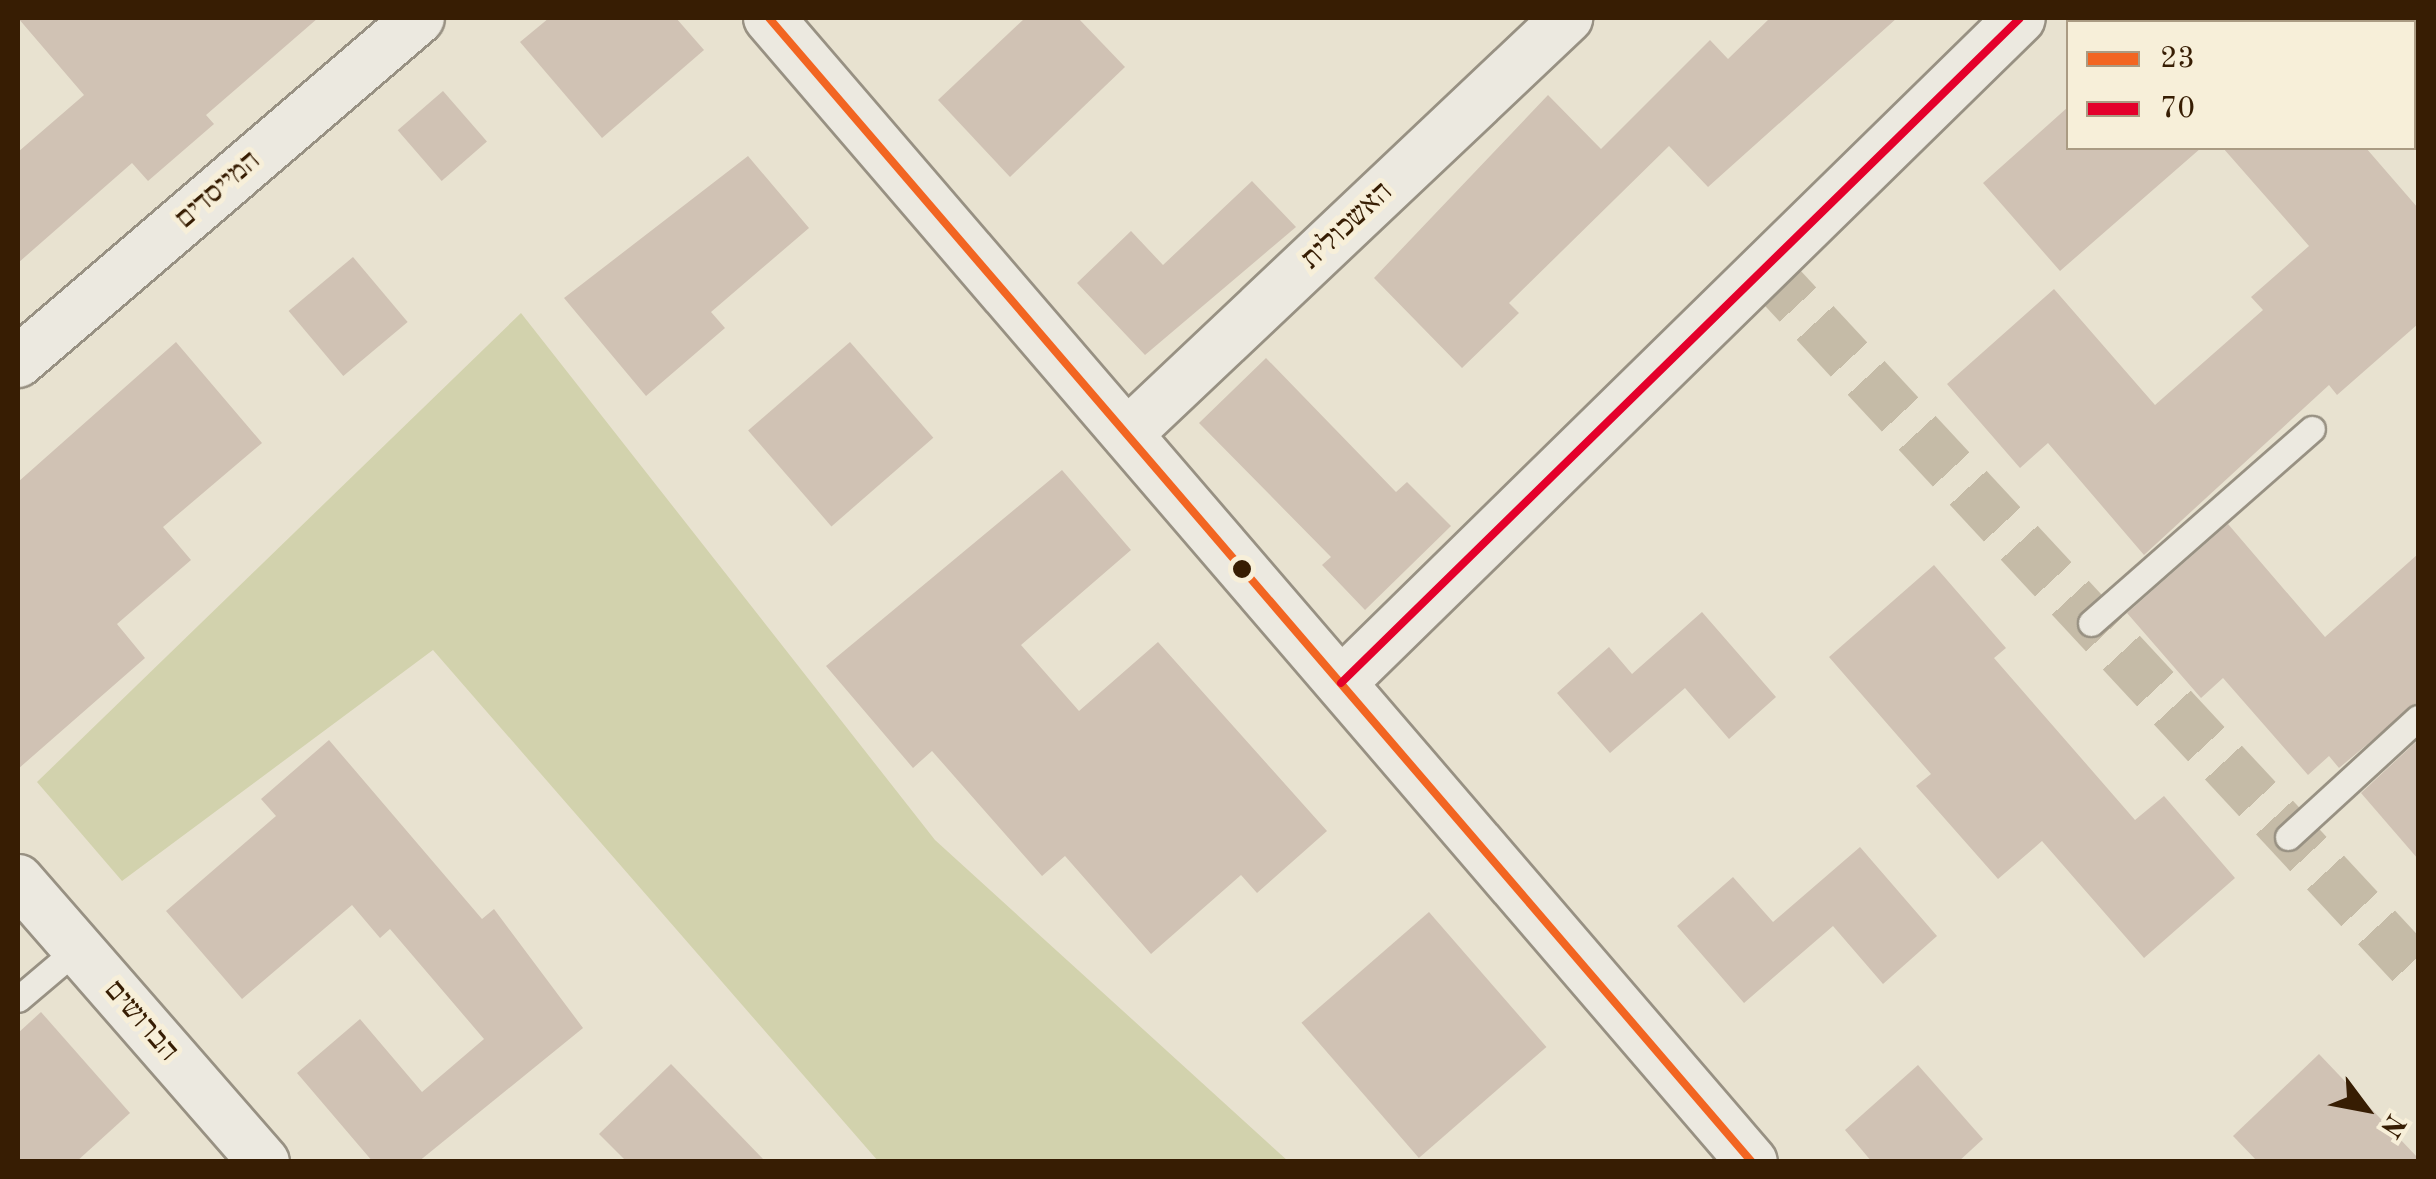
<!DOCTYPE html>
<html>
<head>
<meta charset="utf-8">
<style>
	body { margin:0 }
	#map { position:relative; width:2436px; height:1179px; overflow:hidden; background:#e8e2d0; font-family:"Old Standard TT","Frank Ruhl Libre",serif }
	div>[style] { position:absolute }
	.green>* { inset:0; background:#d2d2ad }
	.building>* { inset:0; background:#d0c2b4; transform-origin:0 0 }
	.street-tunnel>* { height:50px; margin-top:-25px; transform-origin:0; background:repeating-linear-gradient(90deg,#c5bba7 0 50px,transparent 0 75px) }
	.roads { filter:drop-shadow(2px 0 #989183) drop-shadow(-2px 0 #989183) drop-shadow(0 2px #989183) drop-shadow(0 -2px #989183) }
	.lane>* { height:25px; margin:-12.5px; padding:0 12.5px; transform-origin:12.5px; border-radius:12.5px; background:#ece9e0 }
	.street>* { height:50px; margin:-25px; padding:0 25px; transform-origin:25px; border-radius:25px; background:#ece9e0 }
	.bus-1>* { height:8px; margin:-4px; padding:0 4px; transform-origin:4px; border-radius:4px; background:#f26522 }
	.bus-2>* { height:8px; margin:-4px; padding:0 4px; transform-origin:4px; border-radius:4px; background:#e4002b }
	.dots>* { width:28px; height:28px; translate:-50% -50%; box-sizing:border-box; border:5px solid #f7efd9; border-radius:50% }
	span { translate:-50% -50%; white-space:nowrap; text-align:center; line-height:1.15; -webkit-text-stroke:10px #f7efd9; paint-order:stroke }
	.street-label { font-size:30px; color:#371d03 }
	.frame { position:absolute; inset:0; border:20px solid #371d03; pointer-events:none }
	.legend { position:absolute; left:2066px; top:20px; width:350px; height:130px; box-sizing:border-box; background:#f7efd9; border:2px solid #aa9b83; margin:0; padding:12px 18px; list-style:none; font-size:30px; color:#371d03 }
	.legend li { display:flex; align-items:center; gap:20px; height:50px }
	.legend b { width:50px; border:2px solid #aa9b83 }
	.north { position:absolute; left:2316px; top:1059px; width:100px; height:100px; -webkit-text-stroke:8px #f7efd9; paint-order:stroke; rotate:122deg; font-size:28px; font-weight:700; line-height:40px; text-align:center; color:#371d03 }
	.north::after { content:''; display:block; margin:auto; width:35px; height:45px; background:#371d03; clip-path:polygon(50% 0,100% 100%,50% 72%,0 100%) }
</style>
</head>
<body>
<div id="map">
	<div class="green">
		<i style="clip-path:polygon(521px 313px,935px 840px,1288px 1161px,878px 1161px,433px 650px,122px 881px,37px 782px)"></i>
	</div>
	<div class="building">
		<i style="clip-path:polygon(18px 18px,318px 18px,206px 115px,214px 124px,148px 181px,132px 163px,18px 263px,18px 152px,84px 95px)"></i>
		<i style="clip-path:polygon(549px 18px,676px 18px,704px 50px,602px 138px,520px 42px)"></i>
		<i style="clip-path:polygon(1025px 18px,1078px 18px,1125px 67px,1010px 177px,938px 100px)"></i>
		<i style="clip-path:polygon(1770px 18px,1897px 18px,1708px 187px,1669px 146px,1509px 303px,1519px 313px,1462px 368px,1374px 278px,1548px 95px,1601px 149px,1710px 40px,1728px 59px)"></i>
		<i style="left:443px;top:91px;width:67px;height:60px;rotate:49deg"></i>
		<i style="clip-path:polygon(2068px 107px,2068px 148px,2201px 148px,2060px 271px,1983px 183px)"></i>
		<i style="clip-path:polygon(2223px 148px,2366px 148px,2418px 208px,2418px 324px,2337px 395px,2329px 385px,2144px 555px,2048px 443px,2020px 468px,1947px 384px,2054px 289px,2155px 405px,2263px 310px,2251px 297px,2309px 246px)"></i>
		<i style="clip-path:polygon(748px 156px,809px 228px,711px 312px,725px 328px,646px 396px,564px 298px)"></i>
		<i style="clip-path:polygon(1252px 181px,1296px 227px,1145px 355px,1077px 283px,1131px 231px,1163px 265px)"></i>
		<i style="left:353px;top:257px;width:85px;height:84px;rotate:50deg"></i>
		<i style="clip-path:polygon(176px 342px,262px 443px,163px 527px,191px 560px,117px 624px,145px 658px,18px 769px,18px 482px)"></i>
		<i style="left:850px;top:342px;width:127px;height:135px;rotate:49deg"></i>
		<i style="clip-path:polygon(1266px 358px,1396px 492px,1407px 482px,1451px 526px,1365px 610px,1322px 565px,1331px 557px,1199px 423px)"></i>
		<i style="clip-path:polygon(1062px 470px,1131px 550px,1021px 645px,1079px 711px,1158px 642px,1327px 831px,1257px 893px,1241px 875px,1151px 954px,1065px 856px,1042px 876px,932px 751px,913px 768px,826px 666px)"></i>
		<i style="clip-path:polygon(2228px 524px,2325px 637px,2418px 554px,2418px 702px,2339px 768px,2329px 756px,2308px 775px,2223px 678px,2201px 698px,2127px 613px)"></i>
		<i style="clip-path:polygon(1934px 565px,2006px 648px,1994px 658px,2135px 820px,2164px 796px,2235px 878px,2144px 958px,2042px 841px,1998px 879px,1916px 786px,1931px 774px,1829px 657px)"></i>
		<i style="clip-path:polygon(1702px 612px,1776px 697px,1729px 739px,1685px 688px,1610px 753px,1557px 693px,1609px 647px,1632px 674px)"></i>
		<i style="clip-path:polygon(329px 740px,482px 919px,494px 909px,583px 1028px,418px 1162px,373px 1162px,297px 1073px,360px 1019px,422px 1092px,484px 1039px,390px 929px,380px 938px,352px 905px,242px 999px,166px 911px,276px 816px,261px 799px)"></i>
		<i style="clip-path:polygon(2418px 740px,2418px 859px,2361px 793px)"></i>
		<i style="clip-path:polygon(1860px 847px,1937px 936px,1883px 984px,1833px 926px,1744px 1003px,1677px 926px,1733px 877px,1773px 922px)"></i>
		<i style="left:1429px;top:912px;width:179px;height:169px;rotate:49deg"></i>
		<i style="clip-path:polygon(41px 1012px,130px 1113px,76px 1162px,18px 1162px,18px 1033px)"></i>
		<i style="clip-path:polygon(2319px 1054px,2418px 1158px,2418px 1162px,2258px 1162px,2233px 1136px)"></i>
		<i style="clip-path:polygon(671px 1064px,766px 1162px,627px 1162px,599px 1134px)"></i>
		<i style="clip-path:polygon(1918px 1065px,1983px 1139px,1958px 1162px,1872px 1162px,1845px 1130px)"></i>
	</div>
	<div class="street-tunnel">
		<i style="left:1764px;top:268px;width:961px;rotate:47.11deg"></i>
	</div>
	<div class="roads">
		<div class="lane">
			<i style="left:2091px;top:623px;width:294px;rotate:-41.3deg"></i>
			<i style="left:2288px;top:837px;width:176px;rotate:-42.5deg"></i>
			<i style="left:18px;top:999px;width:77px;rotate:-40.3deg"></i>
		</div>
		<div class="street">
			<i style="left:769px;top:18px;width:1508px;rotate:49.33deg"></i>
			<i style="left:18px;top:362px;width:528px;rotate:-40.62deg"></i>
			<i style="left:1127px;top:434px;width:606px;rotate:-43.39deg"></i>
			<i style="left:1341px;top:683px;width:950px;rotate:-44.4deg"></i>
			<i style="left:18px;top:880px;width:374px;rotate:48.9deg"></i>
		</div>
	</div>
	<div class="bus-1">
		<i style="left:769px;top:18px;width:1508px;rotate:49.33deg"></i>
	</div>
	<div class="bus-2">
		<i style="left:1341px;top:683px;width:950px;rotate:-44.4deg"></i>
	</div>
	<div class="dots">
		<i style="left:1242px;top:569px;background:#371d03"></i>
	</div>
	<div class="street-label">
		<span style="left:218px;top:190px;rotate:-41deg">המייסדים</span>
		<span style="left:1347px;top:226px;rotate:-43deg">האשכולית</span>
		<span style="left:141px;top:1021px;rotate:49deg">הברושים</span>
	</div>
	<div class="frame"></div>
	<ul class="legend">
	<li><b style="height:12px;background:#f26522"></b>23</li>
	<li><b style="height:12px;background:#e4002b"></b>70</li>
	</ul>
	<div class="north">N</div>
</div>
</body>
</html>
